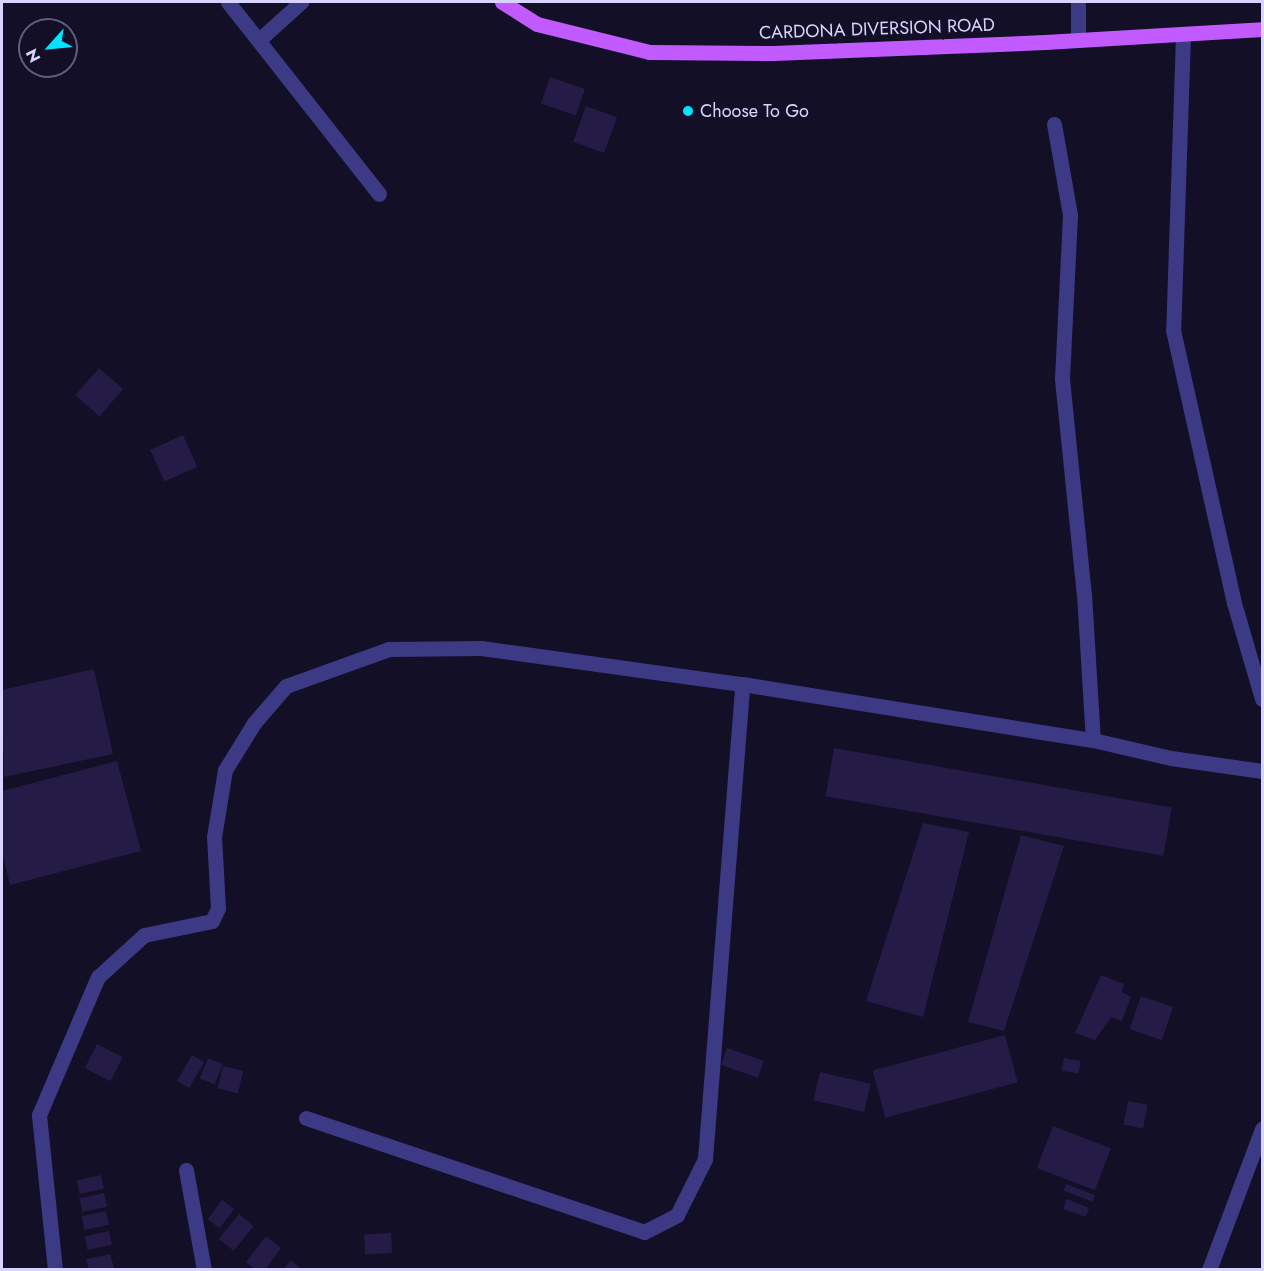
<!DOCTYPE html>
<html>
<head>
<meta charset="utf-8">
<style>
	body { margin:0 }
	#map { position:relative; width:1264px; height:1271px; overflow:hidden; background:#130f26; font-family:Jost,sans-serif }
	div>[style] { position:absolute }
	.building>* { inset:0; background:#241b47; transform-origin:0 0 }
	.minor>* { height:15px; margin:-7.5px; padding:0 7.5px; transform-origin:7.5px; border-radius:7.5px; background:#3d3a85 }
	.major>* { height:15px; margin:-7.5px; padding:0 7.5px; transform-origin:7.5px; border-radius:7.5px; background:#c25bff }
	.dots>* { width:16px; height:16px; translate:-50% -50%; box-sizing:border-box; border:3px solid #130f26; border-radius:50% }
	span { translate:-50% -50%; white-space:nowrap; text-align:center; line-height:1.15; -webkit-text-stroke:6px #130f26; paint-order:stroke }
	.street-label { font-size:18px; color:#d9d4ff }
	.poi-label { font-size:18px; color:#d9d4ff }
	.left { translate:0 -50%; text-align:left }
	.frame { position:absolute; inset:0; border:3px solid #d9d4ff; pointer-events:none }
	.north { position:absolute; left:18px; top:18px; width:60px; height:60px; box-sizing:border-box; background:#130f26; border:2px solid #625e7d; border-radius:50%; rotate:243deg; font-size:16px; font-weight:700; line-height:24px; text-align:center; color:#d9d4ff }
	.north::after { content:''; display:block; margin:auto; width:21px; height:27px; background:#00e5ff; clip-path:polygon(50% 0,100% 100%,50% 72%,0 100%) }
</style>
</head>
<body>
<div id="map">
	<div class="building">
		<i style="left:550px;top:77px;width:37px;height:28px;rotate:19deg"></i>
		<i style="left:586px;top:106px;width:33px;height:38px;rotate:20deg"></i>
		<i style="left:99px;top:368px;width:32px;height:36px;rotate:41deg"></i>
		<i style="left:183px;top:435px;width:35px;height:36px;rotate:66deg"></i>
		<i style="clip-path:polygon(94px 669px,113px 754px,4px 777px,2px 690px)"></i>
		<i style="left:834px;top:748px;width:343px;height:49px;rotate:10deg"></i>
		<i style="clip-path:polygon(117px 761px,141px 851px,10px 885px,2px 852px,2px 791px)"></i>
		<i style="clip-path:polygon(923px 823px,969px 832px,923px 1017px,866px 1001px)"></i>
		<i style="clip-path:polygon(1021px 835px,1064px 846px,1004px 1031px,968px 1022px)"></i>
		<i style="clip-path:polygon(1101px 975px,1124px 984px,1122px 992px,1131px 997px,1122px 1021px,1111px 1017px,1095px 1040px,1075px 1033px)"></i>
		<i style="left:1141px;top:996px;width:34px;height:35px;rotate:19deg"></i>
		<i style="left:1005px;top:1035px;width:49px;height:137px;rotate:75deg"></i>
		<i style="left:97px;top:1044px;width:29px;height:27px;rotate:27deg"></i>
		<i style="left:727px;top:1048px;width:39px;height:18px;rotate:19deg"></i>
		<i style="left:192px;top:1055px;width:14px;height:30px;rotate:30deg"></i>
		<i style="left:208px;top:1058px;width:16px;height:22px;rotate:22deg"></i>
		<i style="left:1064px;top:1058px;width:17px;height:13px;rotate:10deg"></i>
		<i style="left:223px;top:1066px;width:21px;height:23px;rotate:14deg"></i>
		<i style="left:820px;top:1072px;width:52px;height:29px;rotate:13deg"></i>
		<i style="left:1128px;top:1101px;width:20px;height:24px;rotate:11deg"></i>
		<i style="left:1053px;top:1126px;width:62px;height:45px;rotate:21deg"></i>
		<i style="left:101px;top:1175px;width:14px;height:25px;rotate:78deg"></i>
		<i style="left:1066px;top:1184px;width:31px;height:7px;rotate:21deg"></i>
		<i style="left:104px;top:1193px;width:14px;height:25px;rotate:78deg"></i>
		<i style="clip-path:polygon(1067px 1199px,1089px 1208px,1086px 1217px,1063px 1209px)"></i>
		<i style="left:222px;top:1200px;width:15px;height:24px;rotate:37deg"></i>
		<i style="left:106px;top:1211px;width:14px;height:25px;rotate:78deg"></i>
		<i style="left:239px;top:1214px;width:19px;height:32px;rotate:39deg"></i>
		<i style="left:109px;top:1231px;width:14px;height:25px;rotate:78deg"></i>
		<i style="left:391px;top:1233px;width:20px;height:27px;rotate:87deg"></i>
		<i style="clip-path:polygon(266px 1236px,281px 1248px,265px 1270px,256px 1270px,246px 1262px)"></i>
		<i style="clip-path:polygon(110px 1254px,114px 1268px,89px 1270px,86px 1259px)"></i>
		<i style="clip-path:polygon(291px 1260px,302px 1270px,283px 1270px)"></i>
	</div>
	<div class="minor">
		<i style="left:228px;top:2px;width:244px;rotate:51.8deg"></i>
		<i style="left:1183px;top:35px;width:295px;rotate:91.9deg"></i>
		<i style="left:1173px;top:330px;width:280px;rotate:77.4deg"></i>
		<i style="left:1234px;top:603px;width:100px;rotate:73.7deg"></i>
		<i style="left:259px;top:40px;width:57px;rotate:-42.1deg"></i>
		<i style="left:1078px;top:40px;width:38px;rotate:-90deg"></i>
		<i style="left:1054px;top:124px;width:92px;rotate:80deg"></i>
		<i style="left:1070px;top:215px;width:164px;rotate:92.8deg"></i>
		<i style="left:1062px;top:379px;width:216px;rotate:84.2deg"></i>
		<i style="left:1084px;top:594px;width:146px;rotate:86.5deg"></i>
		<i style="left:306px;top:1118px;width:357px;rotate:18.6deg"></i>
		<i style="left:644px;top:1232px;width:37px;rotate:-27deg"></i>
		<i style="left:677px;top:1215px;width:63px;rotate:-63.4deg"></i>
		<i style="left:705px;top:1159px;width:476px;rotate:-85.5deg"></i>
		<i style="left:186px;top:1170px;width:102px;rotate:79.8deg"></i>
		<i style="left:55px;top:1270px;width:156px;rotate:-95.9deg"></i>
		<i style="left:39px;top:1115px;width:150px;rotate:-66.9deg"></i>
		<i style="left:98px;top:977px;width:62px;rotate:-42.4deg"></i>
		<i style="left:144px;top:935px;width:69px;rotate:-11.6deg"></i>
		<i style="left:212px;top:921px;width:14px;rotate:-65deg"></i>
		<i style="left:218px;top:908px;width:71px;rotate:-93.2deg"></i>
		<i style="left:214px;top:837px;width:68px;rotate:-80.7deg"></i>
		<i style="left:225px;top:770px;width:55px;rotate:-58.3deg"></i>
		<i style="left:254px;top:723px;width:49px;rotate:-49.1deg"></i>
		<i style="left:286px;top:686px;width:109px;rotate:-19.8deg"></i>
		<i style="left:389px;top:649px;width:92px;rotate:-0.6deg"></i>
		<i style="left:481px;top:648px;width:263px;rotate:7.9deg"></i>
		<i style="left:742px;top:684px;width:355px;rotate:9.1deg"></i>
		<i style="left:1093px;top:740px;width:80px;rotate:13deg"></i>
		<i style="left:1171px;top:758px;width:92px;rotate:8.1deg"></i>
		<i style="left:1209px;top:1270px;width:151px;rotate:-69.4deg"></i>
	</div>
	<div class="major">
		<i style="left:502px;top:2px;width:41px;rotate:32.2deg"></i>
		<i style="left:537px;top:24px;width:115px;rotate:14deg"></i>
		<i style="left:649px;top:52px;width:124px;rotate:0.5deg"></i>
		<i style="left:773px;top:53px;width:272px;rotate:-2.3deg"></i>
		<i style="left:1045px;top:42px;width:217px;rotate:-3.4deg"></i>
	</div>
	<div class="dots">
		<i style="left:688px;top:111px;background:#00e5ff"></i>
	</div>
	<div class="street-label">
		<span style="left:877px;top:29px;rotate:-2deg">CARDONA DIVERSION ROAD</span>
	</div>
	<div class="poi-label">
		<span class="left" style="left:700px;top:111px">Choose To Go</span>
	</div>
	<div class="frame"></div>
	<div class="north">N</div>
</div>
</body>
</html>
